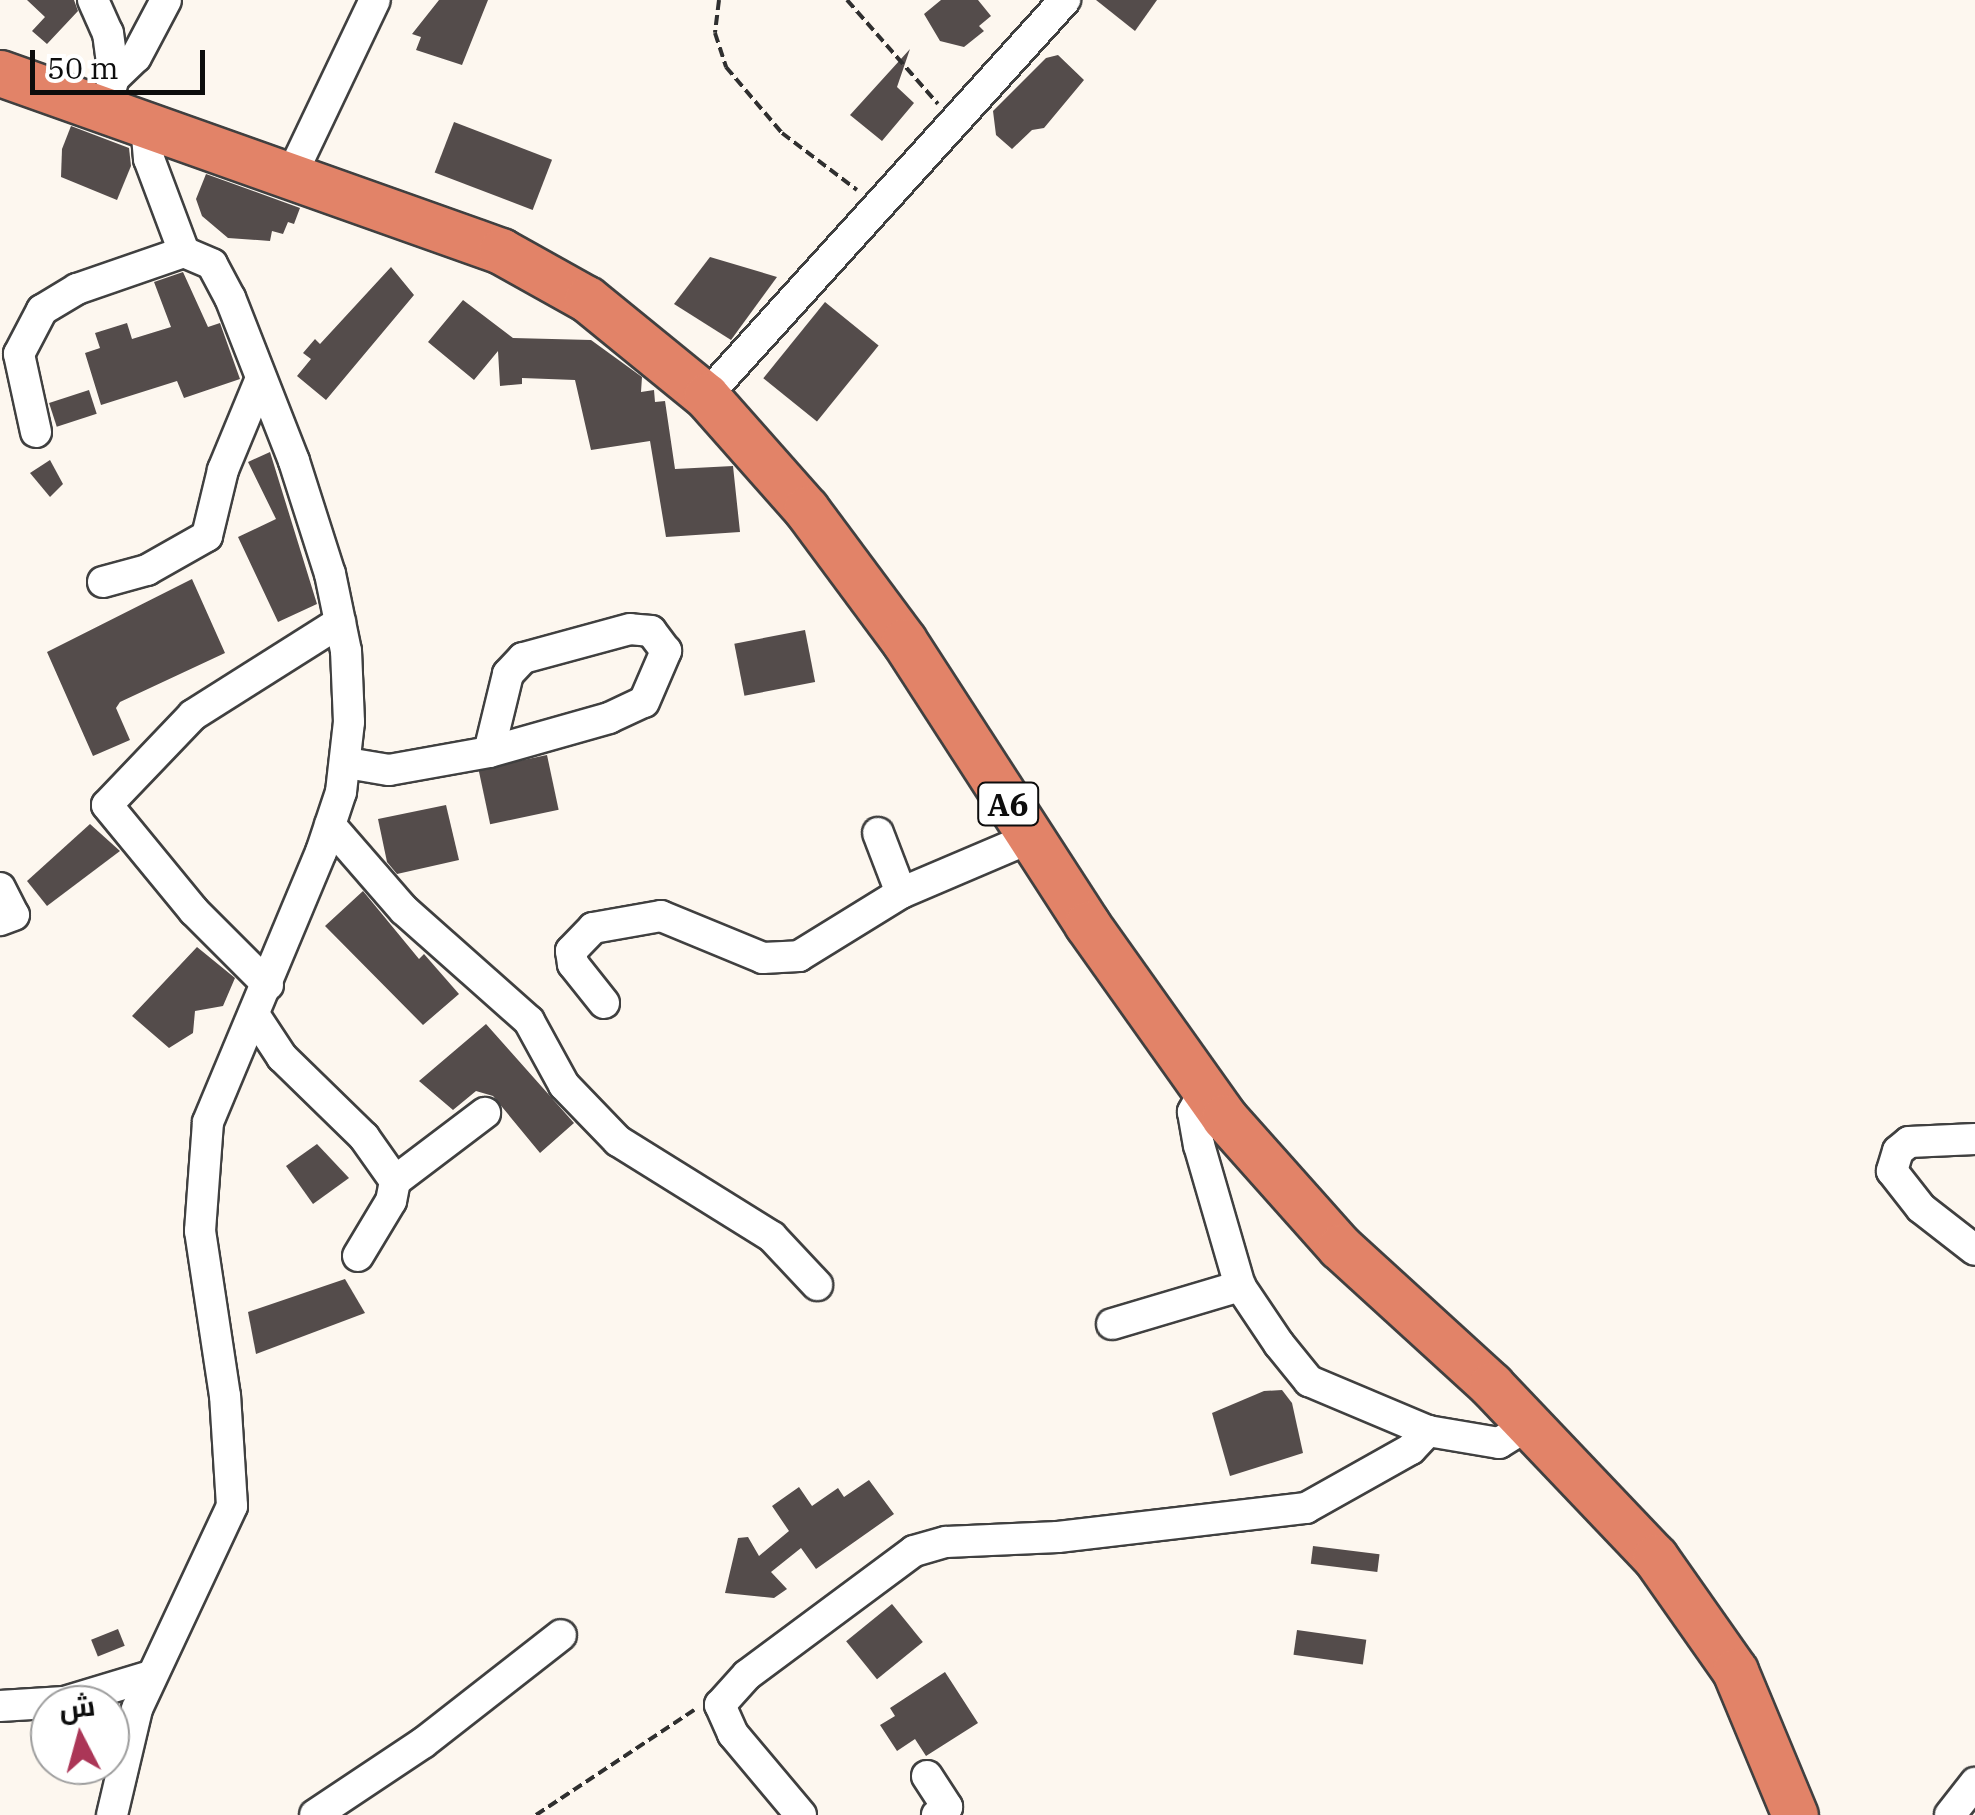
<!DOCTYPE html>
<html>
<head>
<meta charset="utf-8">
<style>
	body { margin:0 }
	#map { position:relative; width:1975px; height:1815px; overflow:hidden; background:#fdf7ef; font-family:"IBM Plex Serif",Cairo,serif }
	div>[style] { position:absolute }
	.building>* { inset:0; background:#544c4b; transform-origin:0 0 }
	.path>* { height:4px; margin-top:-2px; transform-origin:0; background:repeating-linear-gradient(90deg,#2f2f2f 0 10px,transparent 0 15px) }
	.roads { filter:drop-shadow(2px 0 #404040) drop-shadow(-2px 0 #404040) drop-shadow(0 2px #404040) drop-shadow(0 -2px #404040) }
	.minor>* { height:30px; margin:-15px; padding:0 15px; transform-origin:15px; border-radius:15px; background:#fff }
	.highway>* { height:45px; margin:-22.5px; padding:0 22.5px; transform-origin:22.5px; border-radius:22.5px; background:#e28368 }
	span { translate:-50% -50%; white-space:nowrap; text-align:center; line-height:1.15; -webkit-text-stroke:10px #fff; paint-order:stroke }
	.shield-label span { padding:2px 8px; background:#fff; border:2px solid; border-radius:8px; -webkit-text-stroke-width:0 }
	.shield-label { font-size:32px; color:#0d0d0d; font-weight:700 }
	.north { position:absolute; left:30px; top:1685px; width:100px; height:100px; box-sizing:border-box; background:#fff; border:2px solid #9e9e9e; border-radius:50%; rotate:354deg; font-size:28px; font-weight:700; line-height:40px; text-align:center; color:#0d0d0d }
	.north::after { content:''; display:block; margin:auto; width:35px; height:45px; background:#ab3657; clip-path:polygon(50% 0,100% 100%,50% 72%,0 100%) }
	.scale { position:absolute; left:30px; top:50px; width:175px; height:45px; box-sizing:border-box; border:5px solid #0d0d0d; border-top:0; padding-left:12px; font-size:30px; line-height:35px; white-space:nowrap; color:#0d0d0d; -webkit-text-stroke:8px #fff; paint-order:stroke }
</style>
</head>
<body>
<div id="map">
	<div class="building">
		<i style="clip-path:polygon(27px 0,74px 0,78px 11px,47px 44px,32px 31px,45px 17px)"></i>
		<i style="clip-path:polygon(439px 0,488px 0,462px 65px,416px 50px,421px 37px,412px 34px)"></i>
		<i style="clip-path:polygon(941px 0,978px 0,991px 16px,979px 26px,984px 31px,964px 47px,940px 41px,924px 14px)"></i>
		<i style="clip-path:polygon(1096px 0,1157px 0,1135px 31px)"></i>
		<i style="clip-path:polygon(910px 49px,897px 87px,914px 103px,882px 141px,850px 115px)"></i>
		<i style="clip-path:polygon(1058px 55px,1084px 80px,1044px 128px,1032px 130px,1012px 149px,996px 135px,993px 111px,1046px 58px)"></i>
		<i style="left:454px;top:122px;width:105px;height:54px;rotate:21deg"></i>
		<i style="clip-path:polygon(71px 126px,129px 148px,131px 166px,117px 200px,61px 177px,62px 149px)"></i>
		<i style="clip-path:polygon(206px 174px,300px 208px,294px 224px,288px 222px,283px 234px,272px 231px,270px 241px,228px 238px,202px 216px,196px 199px)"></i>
		<i style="clip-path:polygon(710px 257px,777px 277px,731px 340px,674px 304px)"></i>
		<i style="clip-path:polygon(391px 267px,414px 295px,326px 400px,297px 376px,311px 359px,303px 353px,315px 339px,320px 344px)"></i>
		<i style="clip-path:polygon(183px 272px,208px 327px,220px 323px,240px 379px,184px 398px,177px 381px,101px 405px,85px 353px,100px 348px,95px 333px,127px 323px,132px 339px,171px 327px,154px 282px)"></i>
		<i style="clip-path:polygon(463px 300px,513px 338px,591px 340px,642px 377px,641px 392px,654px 390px,655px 402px,665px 401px,675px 469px,733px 466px,740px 532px,666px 537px,650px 441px,591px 450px,575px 380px,522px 378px,522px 384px,500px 386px,498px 351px,474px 380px,428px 342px)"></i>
		<i style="left:825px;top:302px;width:69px;height:98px;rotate:39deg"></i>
		<i style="left:89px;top:390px;width:25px;height:42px;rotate:72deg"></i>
		<i style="clip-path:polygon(270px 452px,317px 604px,278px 622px,238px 537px,276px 519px,248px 462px)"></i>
		<i style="clip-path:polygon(50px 460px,63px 484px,50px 497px,30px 473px)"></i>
		<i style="clip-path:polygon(192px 579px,225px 653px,120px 702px,116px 708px,130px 740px,93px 756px,47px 652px)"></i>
		<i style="left:805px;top:630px;width:53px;height:72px;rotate:79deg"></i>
		<i style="left:547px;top:755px;width:56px;height:70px;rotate:78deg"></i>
		<i style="clip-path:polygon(446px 805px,459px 860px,397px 874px,387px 862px,378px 819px)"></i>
		<i style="clip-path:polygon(90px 824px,120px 851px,47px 906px,27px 881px)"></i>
		<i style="clip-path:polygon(363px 891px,419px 959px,424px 954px,459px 994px,423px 1025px,325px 926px)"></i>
		<i style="clip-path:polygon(197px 947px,235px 978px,223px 1006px,195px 1011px,193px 1033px,169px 1048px,132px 1016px)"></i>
		<i style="clip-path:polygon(486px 1024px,574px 1123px,540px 1153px,493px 1096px,476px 1091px,453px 1110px,419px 1081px)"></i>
		<i style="clip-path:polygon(317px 1144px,349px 1178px,313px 1204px,286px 1166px)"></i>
		<i style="clip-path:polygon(345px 1279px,365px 1313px,256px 1354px,248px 1312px)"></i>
		<i style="clip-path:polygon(1282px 1390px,1292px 1403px,1303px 1453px,1230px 1476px,1212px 1413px,1264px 1391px)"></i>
		<i style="clip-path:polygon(869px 1480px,894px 1514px,816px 1569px,801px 1548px,771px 1572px,787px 1589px,774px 1598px,725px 1593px,738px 1538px,748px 1537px,759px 1556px,789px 1531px,772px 1506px,799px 1487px,812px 1506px,838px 1488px,844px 1497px)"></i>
		<i style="left:1313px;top:1546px;width:67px;height:18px;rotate:7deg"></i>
		<i style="left:892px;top:1604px;width:49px;height:59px;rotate:51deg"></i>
		<i style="left:118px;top:1629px;width:18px;height:29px;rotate:68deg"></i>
		<i style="left:1297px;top:1630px;width:70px;height:25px;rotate:8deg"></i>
		<i style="clip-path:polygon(945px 1672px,978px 1723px,926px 1756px,915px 1739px,897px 1751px,880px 1725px,895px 1716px,890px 1708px)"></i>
	</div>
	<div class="path">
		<i style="left:719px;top:0;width:33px;rotate:97deg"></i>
		<i style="left:715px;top:33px;width:36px;rotate:72deg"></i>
		<i style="left:726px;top:67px;width:87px;rotate:49.7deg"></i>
		<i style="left:782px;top:133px;width:94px;rotate:37.2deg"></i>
		<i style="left:847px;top:0;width:138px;rotate:48.8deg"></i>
		<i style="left:536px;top:1815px;width:190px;rotate:-33.6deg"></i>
	</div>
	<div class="roads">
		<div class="minor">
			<i style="left:93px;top:0;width:36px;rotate:66deg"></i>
			<i style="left:108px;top:33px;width:45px;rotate:82.4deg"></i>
			<i style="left:105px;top:109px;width:32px;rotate:-74deg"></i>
			<i style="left:114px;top:78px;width:30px;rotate:-44deg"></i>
			<i style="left:136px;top:57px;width:64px;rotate:-62.2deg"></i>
			<i style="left:290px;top:178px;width:197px;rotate:-64.5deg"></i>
			<i style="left:706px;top:396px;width:535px;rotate:-47.81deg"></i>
			<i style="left:36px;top:432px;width:80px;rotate:-102.3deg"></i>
			<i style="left:19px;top:354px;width:50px;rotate:-62.4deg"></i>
			<i style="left:42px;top:310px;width:41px;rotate:-31deg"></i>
			<i style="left:77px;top:289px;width:113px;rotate:-19.1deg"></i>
			<i style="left:103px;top:582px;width:46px;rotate:-15.3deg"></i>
			<i style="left:147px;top:570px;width:69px;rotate:-29.5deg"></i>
			<i style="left:207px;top:536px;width:68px;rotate:-76.4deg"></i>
			<i style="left:223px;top:470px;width:94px;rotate:-67.5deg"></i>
			<i style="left:347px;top:763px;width:43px;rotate:9.5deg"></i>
			<i style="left:389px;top:770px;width:102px;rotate:-10.2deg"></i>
			<i style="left:489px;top:752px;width:125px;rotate:-15.8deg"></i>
			<i style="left:609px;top:718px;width:38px;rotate:-25deg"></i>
			<i style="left:644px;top:702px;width:56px;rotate:-66.7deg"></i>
			<i style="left:666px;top:651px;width:25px;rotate:-127deg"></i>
			<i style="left:651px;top:631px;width:21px;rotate:-175deg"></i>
			<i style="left:630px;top:629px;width:111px;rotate:164.8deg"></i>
			<i style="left:523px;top:658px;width:22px;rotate:133deg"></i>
			<i style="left:508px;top:674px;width:80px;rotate:103.7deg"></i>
			<i style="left:330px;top:825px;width:113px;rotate:49deg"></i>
			<i style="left:404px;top:910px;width:167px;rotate:41.6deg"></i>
			<i style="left:529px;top:1021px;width:73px;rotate:61.3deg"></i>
			<i style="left:564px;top:1085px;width:78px;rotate:46deg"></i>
			<i style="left:618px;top:1141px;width:181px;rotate:31.9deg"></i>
			<i style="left:772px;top:1237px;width:66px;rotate:46.8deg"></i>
			<i style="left:878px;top:833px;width:64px;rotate:69deg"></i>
			<i style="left:0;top:888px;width:30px;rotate:63deg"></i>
			<i style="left:14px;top:915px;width:15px;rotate:160deg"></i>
			<i style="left:268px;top:985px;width:105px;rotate:-135deg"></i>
			<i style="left:194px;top:911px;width:137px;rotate:-129.4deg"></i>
			<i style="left:107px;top:805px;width:124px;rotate:-46.3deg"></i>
			<i style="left:193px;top:715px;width:174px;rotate:-32.3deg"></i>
			<i style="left:604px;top:1003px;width:50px;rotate:-128.5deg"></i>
			<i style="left:573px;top:964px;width:13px;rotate:-99deg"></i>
			<i style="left:571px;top:951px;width:32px;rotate:-46deg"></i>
			<i style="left:593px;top:928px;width:69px;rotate:-10deg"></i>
			<i style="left:661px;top:916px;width:110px;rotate:22.4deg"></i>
			<i style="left:763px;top:958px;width:36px;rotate:-3deg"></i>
			<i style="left:799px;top:956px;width:120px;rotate:-31.7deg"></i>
			<i style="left:901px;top:893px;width:140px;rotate:-23.1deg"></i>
			<i style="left:255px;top:1016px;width:49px;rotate:56.6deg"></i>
			<i style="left:282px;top:1057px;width:115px;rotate:44.3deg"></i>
			<i style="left:364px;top:1137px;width:54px;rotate:54.8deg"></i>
			<i style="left:395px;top:1181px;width:20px;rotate:101deg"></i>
			<i style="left:391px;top:1201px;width:64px;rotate:121deg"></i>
			<i style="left:1204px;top:1092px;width:23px;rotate:119deg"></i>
			<i style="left:1193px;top:1112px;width:34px;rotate:80deg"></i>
			<i style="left:1199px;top:1145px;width:147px;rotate:73.8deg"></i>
			<i style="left:1240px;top:1286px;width:70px;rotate:56.1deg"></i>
			<i style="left:1279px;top:1344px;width:48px;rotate:51deg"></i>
			<i style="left:1309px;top:1381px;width:129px;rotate:22.8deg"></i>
			<i style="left:1975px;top:1139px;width:66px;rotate:177.4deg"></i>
			<i style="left:1909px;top:1142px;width:14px;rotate:141deg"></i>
			<i style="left:1898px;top:1151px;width:21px;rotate:107deg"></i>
			<i style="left:1892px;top:1171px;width:47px;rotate:51.9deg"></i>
			<i style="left:1921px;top:1208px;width:68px;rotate:37.9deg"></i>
			<i style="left:395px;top:1181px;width:113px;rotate:-37.1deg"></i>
			<i style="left:1112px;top:1324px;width:134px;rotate:-16.5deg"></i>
			<i style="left:0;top:1706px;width:64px;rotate:-3.6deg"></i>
			<i style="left:64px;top:1702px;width:90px;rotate:-16.8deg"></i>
			<i style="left:927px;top:1776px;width:37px;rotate:57deg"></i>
			<i style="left:947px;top:1807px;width:13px;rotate:141deg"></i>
			<i style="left:112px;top:1815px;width:109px;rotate:-76.7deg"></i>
			<i style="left:137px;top:1709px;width:224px;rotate:-64.9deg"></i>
			<i style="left:232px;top:1506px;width:110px;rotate:-93.6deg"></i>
			<i style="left:225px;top:1396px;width:167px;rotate:-98.6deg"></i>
			<i style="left:200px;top:1231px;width:109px;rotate:-85.8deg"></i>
			<i style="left:208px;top:1122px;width:293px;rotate:-67.3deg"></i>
			<i style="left:321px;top:852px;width:63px;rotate:-71.6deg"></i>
			<i style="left:341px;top:792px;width:70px;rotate:-83.5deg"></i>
			<i style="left:349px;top:722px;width:71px;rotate:-92.4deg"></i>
			<i style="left:346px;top:651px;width:79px;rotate:-101.7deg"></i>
			<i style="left:330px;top:574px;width:119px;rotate:-107.7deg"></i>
			<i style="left:294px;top:461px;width:175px;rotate:-111.4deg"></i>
			<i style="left:230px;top:298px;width:38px;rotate:-118deg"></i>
			<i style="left:212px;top:264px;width:30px;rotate:-157deg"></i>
			<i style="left:184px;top:252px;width:99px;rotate:-110.6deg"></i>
			<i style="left:149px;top:159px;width:35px;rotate:-95deg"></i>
			<i style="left:315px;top:1815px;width:130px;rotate:-33.7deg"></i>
			<i style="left:423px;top:1743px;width:175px;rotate:-38deg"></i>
			<i style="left:801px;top:1815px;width:106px;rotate:-130deg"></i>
			<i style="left:733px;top:1734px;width:32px;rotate:-114deg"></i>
			<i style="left:720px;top:1705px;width:40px;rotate:-48deg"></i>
			<i style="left:747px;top:1675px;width:208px;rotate:-36.6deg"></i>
			<i style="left:914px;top:1551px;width:33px;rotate:-16deg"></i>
			<i style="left:946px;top:1542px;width:112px;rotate:-2.6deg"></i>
			<i style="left:1058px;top:1537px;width:250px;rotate:-6.7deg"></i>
			<i style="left:1306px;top:1508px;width:120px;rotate:-29.3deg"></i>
			<i style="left:1411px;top:1449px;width:25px;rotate:-47deg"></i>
			<i style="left:1428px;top:1431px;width:72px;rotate:9.6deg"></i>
			<i style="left:1499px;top:1443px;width:36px;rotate:-32deg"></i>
			<i style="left:1950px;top:1815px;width:41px;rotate:-52deg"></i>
		</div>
		<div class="highway">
			<i style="left:0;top:73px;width:532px;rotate:19.56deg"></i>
			<i style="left:501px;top:251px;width:98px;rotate:29.2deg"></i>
			<i style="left:587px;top:299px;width:154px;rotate:39.2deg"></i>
			<i style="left:706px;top:396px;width:151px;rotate:48.5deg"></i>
			<i style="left:806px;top:509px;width:164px;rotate:53.4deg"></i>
			<i style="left:904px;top:641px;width:337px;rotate:57.1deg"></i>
			<i style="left:1087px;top:924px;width:237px;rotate:54.6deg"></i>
			<i style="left:1224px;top:1117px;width:174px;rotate:48.3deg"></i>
			<i style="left:1340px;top:1247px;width:205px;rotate:42.4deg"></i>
			<i style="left:1491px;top:1385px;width:238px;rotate:46.4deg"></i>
			<i style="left:1655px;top:1557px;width:139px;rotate:54.9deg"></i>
			<i style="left:1735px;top:1671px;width:156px;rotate:67.4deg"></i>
		</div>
	</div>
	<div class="shield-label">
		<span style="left:1008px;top:804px">A6</span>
	</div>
	<div class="north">ش</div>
	<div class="scale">50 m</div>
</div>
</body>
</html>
